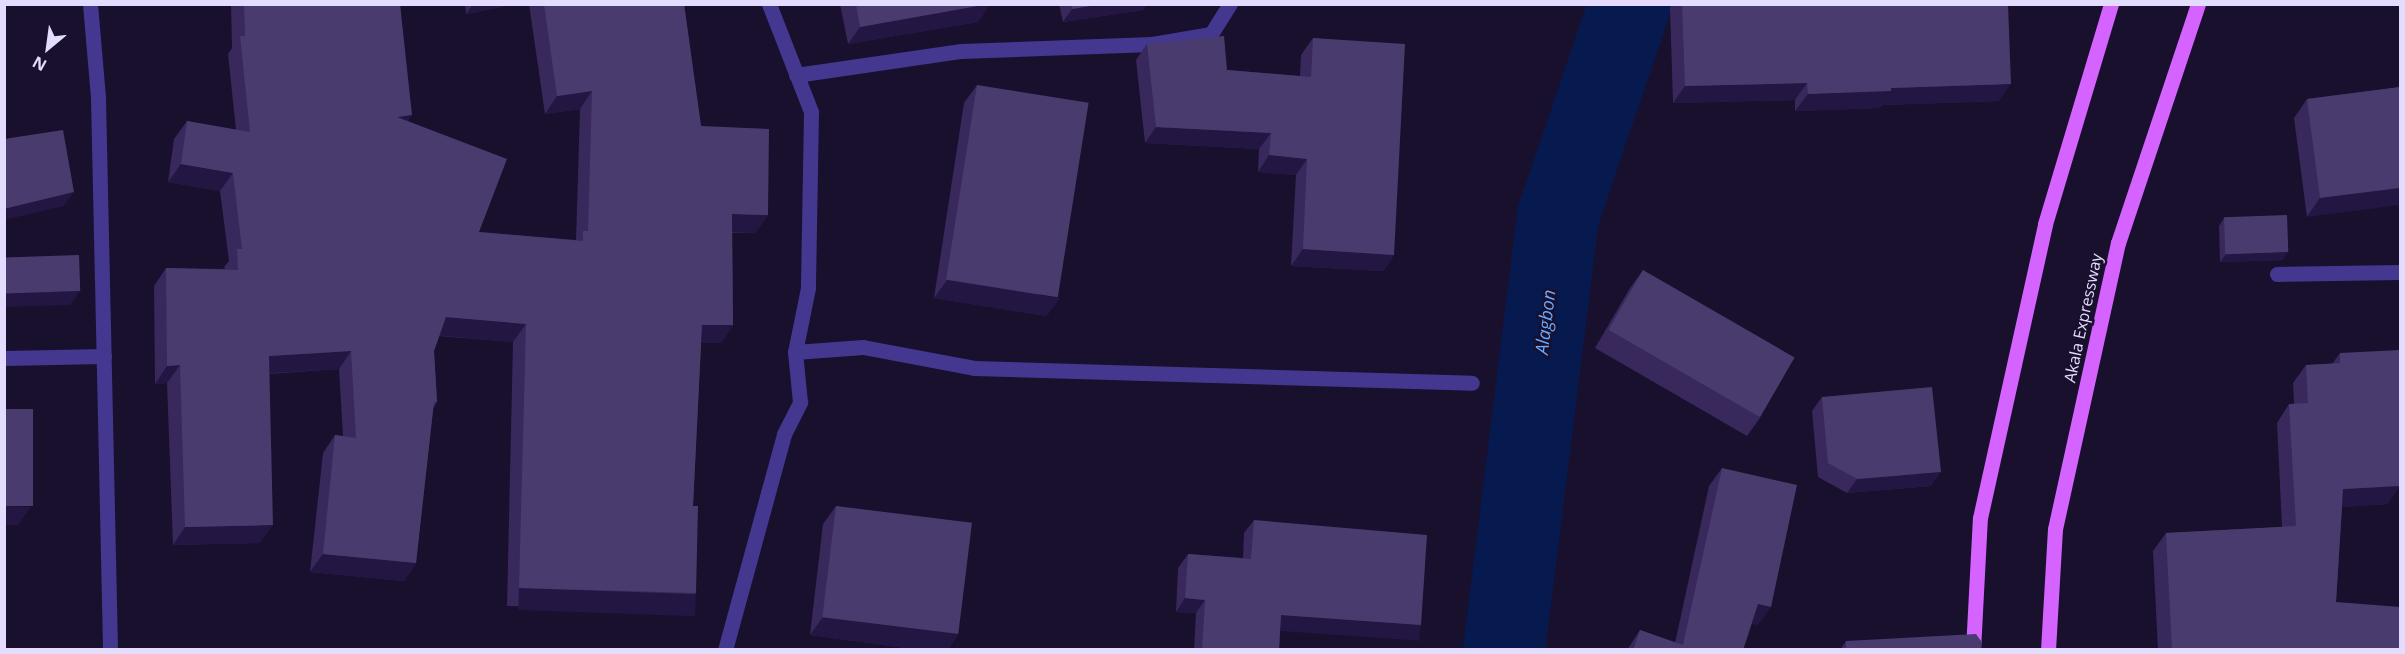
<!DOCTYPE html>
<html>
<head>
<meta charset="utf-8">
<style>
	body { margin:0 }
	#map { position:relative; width:2405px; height:654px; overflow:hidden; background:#18102d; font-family:"Open Sans",sans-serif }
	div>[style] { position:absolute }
	.river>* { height:82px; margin:-41px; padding:0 41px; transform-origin:41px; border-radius:41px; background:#071a4f }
	.street>* { height:15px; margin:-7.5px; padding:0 7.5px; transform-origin:7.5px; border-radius:7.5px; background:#44378f }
	.primary>* { height:15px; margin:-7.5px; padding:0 7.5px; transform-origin:7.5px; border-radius:7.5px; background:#d563ff }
	.wall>* { inset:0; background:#38285c }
	.shaded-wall>* { inset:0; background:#231642; transform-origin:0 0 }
	.building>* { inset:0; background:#4a3b6e; transform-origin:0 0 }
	span { translate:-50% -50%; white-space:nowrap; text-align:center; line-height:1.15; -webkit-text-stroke:5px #18102d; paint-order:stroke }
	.street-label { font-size:16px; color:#e4dcff }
	.water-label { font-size:18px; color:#6aaaff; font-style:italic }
	.frame { position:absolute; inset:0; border:6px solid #e4dcff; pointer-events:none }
	.north { position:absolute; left:18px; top:18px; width:60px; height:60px; -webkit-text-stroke:4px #18102d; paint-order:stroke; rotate:209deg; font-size:16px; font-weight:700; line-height:24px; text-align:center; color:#e4dcff }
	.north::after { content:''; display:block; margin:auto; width:21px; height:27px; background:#e4dcff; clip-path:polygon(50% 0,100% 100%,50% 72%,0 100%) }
</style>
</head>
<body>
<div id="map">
	<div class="river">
		<i style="left:1504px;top:650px;width:437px;rotate:-82.9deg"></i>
		<i style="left:1558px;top:216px;width:224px;rotate:-71.2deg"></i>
	</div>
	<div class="street">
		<i style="left:90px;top:4px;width:94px;rotate:85.1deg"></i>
		<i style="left:98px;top:98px;width:552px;rotate:88.75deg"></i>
		<i style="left:769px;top:4px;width:116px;rotate:68.7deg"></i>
		<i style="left:811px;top:112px;width:176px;rotate:91deg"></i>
		<i style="left:808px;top:288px;width:65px;rotate:101.5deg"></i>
		<i style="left:796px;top:75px;width:167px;rotate:-8.3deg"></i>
		<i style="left:961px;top:51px;width:191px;rotate:-2.1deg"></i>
		<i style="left:1152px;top:44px;width:60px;rotate:-9.6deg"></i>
		<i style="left:1211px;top:34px;width:36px;rotate:-58deg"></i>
		<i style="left:2277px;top:274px;width:123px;rotate:-0.9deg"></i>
		<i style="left:4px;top:358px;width:100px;rotate:-1.1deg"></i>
		<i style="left:725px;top:650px;width:224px;rotate:-74.7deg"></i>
		<i style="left:784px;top:434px;width:36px;rotate:-63deg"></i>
		<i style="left:800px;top:402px;width:50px;rotate:-95.7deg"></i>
		<i style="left:795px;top:352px;width:68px;rotate:-4.2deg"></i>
		<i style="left:863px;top:347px;width:113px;rotate:10.7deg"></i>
		<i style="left:974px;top:368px;width:498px;rotate:1.7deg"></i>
	</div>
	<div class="primary">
		<i style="left:1973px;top:650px;width:132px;rotate:-87deg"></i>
		<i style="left:1980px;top:518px;width:301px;rotate:-77.5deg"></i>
		<i style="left:2045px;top:224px;width:230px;rotate:-73.3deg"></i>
		<i style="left:2048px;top:650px;width:121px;rotate:-86.7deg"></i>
		<i style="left:2055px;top:529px;width:293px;rotate:-77.6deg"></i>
		<i style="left:2118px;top:243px;width:252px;rotate:-71.5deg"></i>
	</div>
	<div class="wall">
		<i style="clip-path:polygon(231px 4px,400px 4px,408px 121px,479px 232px,576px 240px,580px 109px,545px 114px,529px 4px,684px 4px,701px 126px,768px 215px,755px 233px,732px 233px,733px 325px,721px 343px,701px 343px,693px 506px,696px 593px,683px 611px,507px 606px,513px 342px,439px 336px,434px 351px,437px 402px,433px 409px,416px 563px,404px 581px,310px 572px,323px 453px,335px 435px,343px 436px,339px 369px,269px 374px,260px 543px,173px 545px,167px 383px,155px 384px,154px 286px,166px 268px,225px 269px,224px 267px,229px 261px,220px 191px,168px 182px,174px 139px,187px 121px,236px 130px,228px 54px,232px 48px)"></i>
		<i style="clip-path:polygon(465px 4px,516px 4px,466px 14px)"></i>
		<i style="clip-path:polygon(840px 4px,990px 4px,978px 22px,848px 44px)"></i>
		<i style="clip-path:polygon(1059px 4px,1146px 4px,1143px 10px,1063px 22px)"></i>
		<i style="clip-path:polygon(1672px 4px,2008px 4px,1999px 101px,1882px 105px,1879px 108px,1795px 111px,1795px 100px,1673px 103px,1670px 8px)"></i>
		<i style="clip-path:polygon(1313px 38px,1394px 255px,1383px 271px,1291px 266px,1296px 175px,1258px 172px,1259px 149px,1145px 143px,1136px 60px,1147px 44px,1227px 70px,1300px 76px,1301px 55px)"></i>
		<i style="clip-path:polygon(977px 85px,1047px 316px,934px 298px,964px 103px)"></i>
		<i style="clip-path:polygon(2400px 87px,2307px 217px,2294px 118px,2307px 99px)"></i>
		<i style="clip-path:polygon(2224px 218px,2283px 260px,2220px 262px,2219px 226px)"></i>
		<i style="clip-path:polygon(1643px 270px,1760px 418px,1747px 436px,1595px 348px,1630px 288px)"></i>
		<i style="clip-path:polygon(2340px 353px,2388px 504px,2342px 507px,2336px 602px,2400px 650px,2158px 650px,2153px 551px,2166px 533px,2282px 527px,2277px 423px,2289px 404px,2294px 404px,2293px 383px,2306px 365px,2332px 364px)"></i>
		<i style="clip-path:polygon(1822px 397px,1931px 486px,1847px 493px,1818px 477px,1812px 411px)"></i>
		<i style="clip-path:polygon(1722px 468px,1758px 625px,1752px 623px,1743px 650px,1627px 650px,1640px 630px,1675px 643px,1709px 486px)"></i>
		<i style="clip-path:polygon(836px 506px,958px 634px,948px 650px,920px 650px,810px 635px,823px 524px)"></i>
		<i style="clip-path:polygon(1254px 520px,1421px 625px,1411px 638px,1280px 629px,1279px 650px,1194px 650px,1196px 613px,1176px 612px,1178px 568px,1188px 554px,1243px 558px,1244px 533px)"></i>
		<i style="clip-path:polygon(1846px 641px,1981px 650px,1840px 650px)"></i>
	</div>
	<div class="shaded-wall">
		<i style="clip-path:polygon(473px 4px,516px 4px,466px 14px)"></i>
		<i style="clip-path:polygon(990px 4px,978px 22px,848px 44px,860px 27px)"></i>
		<i style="clip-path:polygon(1102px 4px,1146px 4px,1143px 10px,1063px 22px,1072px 9px)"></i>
		<i style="clip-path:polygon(1807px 83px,1795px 100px,1673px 103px,1685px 86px)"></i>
		<i style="clip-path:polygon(2011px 84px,1999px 101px,1882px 105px,1879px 108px,1795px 111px,1808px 94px,1891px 88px)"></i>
		<i style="clip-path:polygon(592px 91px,580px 109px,545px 114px,557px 96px)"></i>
		<i style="clip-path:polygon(412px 115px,400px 133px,397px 117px)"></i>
		<i style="clip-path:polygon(1156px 127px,1271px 133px,1259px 149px,1145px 143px)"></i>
		<i style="clip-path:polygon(1269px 155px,1307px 159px,1296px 175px,1258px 172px)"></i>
		<i style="clip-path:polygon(181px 164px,233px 173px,220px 191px,168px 182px)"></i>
		<i style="clip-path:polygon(2400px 188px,2400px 205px,2307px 217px,2320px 198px)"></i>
		<i style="clip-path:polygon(74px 192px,64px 206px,4px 220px,4px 209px)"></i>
		<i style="clip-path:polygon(732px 214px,768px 215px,755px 233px,719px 232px)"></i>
		<i style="clip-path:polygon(1303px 249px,1394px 255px,1383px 271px,1291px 266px)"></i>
		<i style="clip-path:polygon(2288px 252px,2283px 260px,2220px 262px,2226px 254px)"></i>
		<i style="clip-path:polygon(947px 280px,1060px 298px,1047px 316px,934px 298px)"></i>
		<i style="clip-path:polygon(80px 291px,70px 305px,4px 307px,4px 293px)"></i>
		<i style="clip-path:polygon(446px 317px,526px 324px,513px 342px,434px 335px)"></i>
		<i style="clip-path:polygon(702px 325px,733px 325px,721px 343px,690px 343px)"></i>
		<i style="clip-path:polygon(351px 351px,339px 369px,256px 374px,269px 356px)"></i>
		<i style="clip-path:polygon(180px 365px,167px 383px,155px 384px,167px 366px)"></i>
		<i style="clip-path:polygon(1941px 472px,1931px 486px,1847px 493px,1857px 479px)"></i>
		<i style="clip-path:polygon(2400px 486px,2388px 504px,2331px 508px,2343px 489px)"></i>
		<i style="clip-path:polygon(4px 506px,31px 507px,18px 525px,4px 525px)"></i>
		<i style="clip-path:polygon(273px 525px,260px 543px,173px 545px,185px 527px)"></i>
		<i style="clip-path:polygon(323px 554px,416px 563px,404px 581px,310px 572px)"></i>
		<i style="left:519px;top:588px;width:177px;height:22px;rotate:2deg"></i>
		<i style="clip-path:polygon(1185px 598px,1205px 600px,1196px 613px,1176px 612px)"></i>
		<i style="clip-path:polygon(1758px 604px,1771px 607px,1758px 625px,1746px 622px)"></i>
		<i style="left:1281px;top:615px;width:140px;height:16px;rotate:4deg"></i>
		<i style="clip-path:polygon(823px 617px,958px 634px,948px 650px,920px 650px,810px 635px)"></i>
	</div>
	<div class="building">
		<i style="clip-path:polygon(244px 4px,400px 4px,412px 115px,397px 117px,507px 159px,479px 232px,583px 241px,583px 231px,588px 231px,592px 91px,557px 96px,544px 4px,684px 4px,701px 126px,769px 129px,768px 215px,732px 214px,733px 325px,702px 325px,693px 506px,698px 506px,696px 593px,519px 588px,526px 324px,446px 317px,434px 351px,437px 402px,434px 402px,416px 563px,323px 554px,335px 435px,356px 438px,351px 351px,269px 356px,273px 525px,185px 527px,180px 365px,167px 366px,166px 268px,238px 270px,237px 249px,242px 249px,233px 173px,181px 164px,187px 121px,250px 132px,240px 36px,245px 36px)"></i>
		<i style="clip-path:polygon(856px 4px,988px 4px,860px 27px)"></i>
		<i style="clip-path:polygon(1071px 4px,1102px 4px,1072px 9px)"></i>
		<i style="clip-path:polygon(1682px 4px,2008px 4px,2011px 84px,1891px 88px,1891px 91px,1808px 94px,1807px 83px,1685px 86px)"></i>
		<i style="clip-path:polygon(1224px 36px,1227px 70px,1311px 77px,1313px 38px,1405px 44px,1394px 255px,1303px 249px,1307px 159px,1269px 155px,1271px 133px,1156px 127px,1147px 44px)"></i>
		<i style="left:977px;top:85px;width:113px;height:197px;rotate:9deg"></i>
		<i style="clip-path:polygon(2400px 87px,2400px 188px,2320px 198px,2307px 99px)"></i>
		<i style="clip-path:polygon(63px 130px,74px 192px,4px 209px,4px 139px)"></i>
		<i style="left:2287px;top:215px;width:37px;height:63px;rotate:88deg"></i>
		<i style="left:79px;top:255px;width:36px;height:75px;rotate:88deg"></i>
		<i style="left:1643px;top:270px;width:175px;height:69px;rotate:30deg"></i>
		<i style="clip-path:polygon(2400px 350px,2400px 486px,2343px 489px,2336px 602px,2400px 607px,2400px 650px,2172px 650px,2166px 533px,2296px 526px,2289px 404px,2308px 403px,2306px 365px,2340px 363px,2340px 353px)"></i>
		<i style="clip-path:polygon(1932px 387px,1941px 472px,1857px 479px,1828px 463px,1822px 397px)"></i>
		<i style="left:4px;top:409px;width:29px;height:97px"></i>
		<i style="clip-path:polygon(1722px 468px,1797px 485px,1771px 607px,1758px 604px,1743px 650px,1633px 650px,1640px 630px,1683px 645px)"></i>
		<i style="left:836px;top:506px;width:137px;height:112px;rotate:7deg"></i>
		<i style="clip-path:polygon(1254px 520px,1427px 535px,1421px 625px,1281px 615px,1279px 650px,1202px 650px,1205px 600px,1185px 598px,1188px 554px,1251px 559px)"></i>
		<i style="clip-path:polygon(1976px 634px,1981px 641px,1981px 650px,1846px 650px,1846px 641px)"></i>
	</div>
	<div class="street-label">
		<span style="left:2083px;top:318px;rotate:-78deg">Akala Expressway</span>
	</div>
	<div class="water-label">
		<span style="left:1545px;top:322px;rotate:-83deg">Alagbon</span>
	</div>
	<div class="frame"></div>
	<div class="north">N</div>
</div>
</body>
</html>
